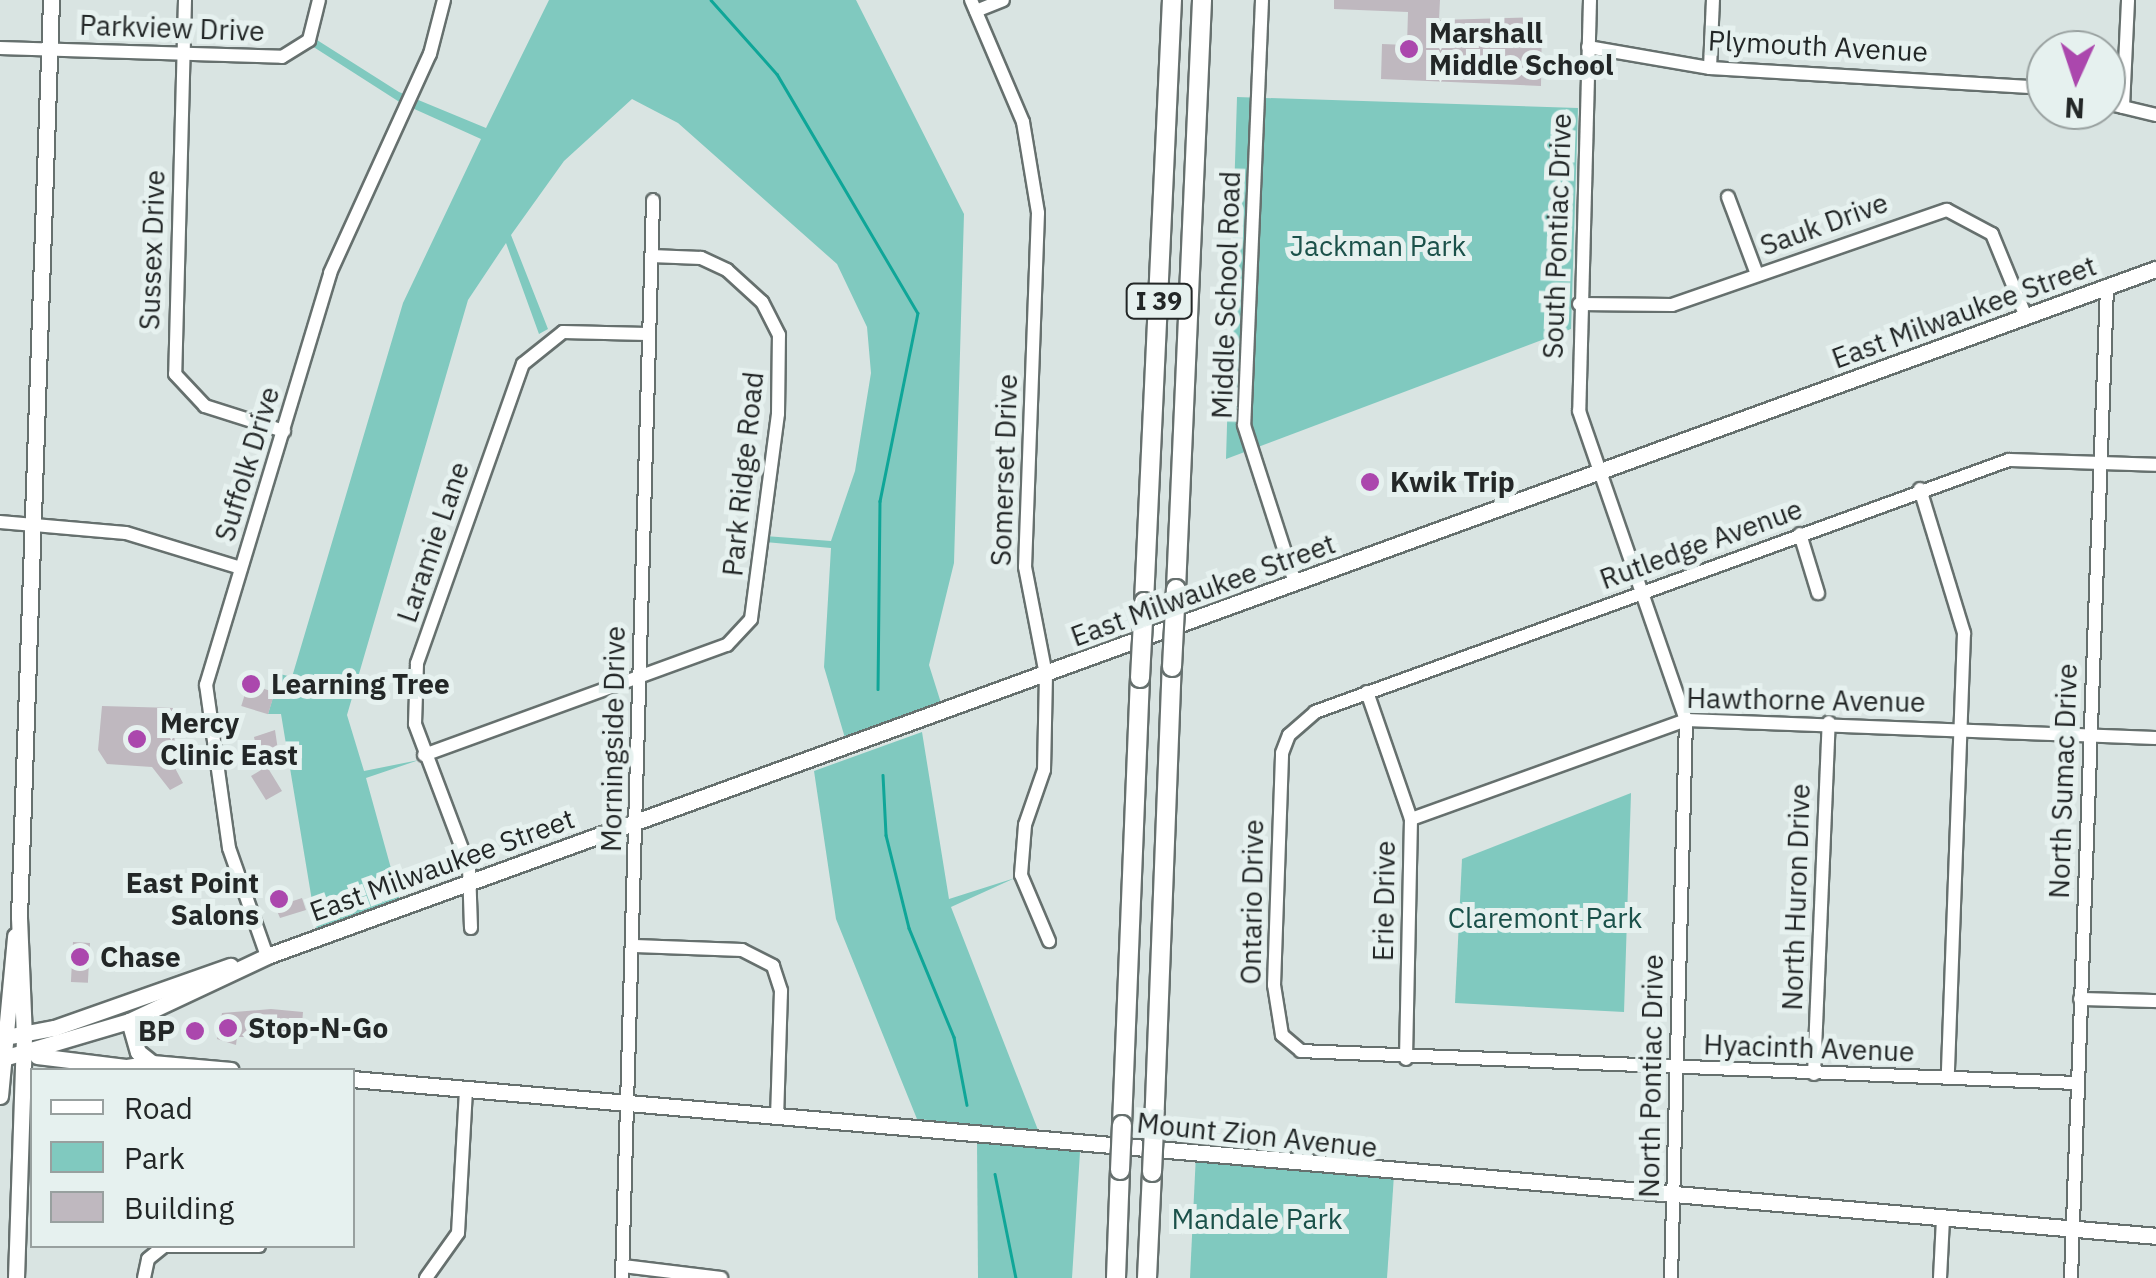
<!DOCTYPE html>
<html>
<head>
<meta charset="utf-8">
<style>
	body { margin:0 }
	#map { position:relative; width:2156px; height:1278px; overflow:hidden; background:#d9e4e2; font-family:"IBM Plex Sans",sans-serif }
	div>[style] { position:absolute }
	.green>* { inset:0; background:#80c9bf }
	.stream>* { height:2.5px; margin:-1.25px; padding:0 1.25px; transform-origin:1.25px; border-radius:1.25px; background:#0fa698 }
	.building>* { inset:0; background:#bfb8bf; transform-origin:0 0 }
	.roads { filter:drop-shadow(2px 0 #66706e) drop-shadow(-2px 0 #66706e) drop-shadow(0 2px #66706e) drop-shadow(0 -2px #66706e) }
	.minor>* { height:12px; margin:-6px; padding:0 6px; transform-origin:6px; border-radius:6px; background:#fff }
	.major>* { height:15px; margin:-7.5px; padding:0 7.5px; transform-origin:7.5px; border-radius:7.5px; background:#fff }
	.highway>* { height:18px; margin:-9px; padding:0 9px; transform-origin:9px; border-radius:9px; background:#fff }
	.bridges { filter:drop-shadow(2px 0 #66706e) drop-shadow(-2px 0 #66706e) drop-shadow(0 2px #66706e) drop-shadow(0 -2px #66706e) }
	.highway-bridge>* { height:18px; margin:-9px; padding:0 9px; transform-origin:9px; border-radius:9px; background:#fff }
	.dots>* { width:28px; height:28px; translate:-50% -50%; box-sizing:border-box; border:5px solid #e6f1ef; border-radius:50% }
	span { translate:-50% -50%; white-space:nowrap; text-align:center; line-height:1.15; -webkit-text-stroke:10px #e6f1ef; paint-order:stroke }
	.shield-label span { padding:2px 8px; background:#e6f1ef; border:2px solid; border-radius:8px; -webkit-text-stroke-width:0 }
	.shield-label { font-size:25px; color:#232727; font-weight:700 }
	.street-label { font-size:28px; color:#232727 }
	.poi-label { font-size:28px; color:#232727; font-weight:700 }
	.left { translate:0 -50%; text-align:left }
	.right { translate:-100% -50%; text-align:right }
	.park-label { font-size:28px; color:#1b514a }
	.legend { position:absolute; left:30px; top:1068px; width:325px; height:180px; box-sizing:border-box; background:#e6f1ef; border:2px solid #98a09f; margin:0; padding:12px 18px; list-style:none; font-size:30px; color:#232727 }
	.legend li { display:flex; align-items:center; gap:20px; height:50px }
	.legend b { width:50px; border:2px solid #98a09f }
	.north { position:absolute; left:2026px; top:30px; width:100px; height:100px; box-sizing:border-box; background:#e6f1ef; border:2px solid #98a09f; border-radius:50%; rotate:183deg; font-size:28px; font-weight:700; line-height:40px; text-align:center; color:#232727 }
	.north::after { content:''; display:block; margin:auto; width:35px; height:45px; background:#ab47ad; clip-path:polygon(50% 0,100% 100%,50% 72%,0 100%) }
</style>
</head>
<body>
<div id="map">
	<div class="green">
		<i style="clip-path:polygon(549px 0,856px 0,964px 214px,954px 563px,929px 665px,941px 703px,845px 738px,824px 667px,831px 548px,765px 542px,765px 536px,831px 541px,855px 471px,871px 373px,867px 327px,837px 264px,678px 123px,632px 99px,564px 161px,511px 235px,548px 329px,539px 334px,506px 243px,468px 300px,347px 715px,364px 771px,419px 760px,366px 778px,400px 901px,317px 931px,281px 714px,268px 714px,280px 674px,292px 677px,403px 303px,481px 139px,401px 103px,312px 46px,317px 40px,399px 92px,486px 128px)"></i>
		<i style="clip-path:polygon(1237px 97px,1578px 108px,1571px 329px,1226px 459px)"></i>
		<i style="clip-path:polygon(922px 732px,949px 899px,1015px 878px,951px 907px,1038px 1130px,917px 1119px,836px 919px,814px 771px)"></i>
		<i style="clip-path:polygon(1631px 793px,1624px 1012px,1455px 1003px,1462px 859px)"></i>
		<i style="clip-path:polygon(977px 1142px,1080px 1152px,1072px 1278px,978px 1278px)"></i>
		<i style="clip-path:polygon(1196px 1154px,1394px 1175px,1387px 1278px,1190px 1278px)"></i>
	</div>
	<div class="stream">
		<i style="left:711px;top:0;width:99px;rotate:48.3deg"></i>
		<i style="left:777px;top:74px;width:277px;rotate:59.5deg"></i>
		<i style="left:918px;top:313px;width:192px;rotate:101.4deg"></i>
		<i style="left:880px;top:501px;width:188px;rotate:90.6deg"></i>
		<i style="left:883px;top:775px;width:60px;rotate:87.1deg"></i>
		<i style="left:886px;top:835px;width:96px;rotate:76.1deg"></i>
		<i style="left:909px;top:928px;width:118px;rotate:67.6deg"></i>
		<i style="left:954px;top:1037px;width:69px;rotate:79.2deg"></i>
		<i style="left:995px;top:1174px;width:106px;rotate:78.6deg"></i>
	</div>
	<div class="building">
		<i style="clip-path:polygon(1334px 0,1440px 0,1439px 20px,1542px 17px,1541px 86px,1381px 79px,1382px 44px,1407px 45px,1408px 12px,1334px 9px)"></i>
		<i style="left:248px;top:684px;width:28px;height:23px;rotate:17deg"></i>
		<i style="clip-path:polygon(102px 706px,174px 708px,175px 768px,183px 783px,170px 790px,152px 767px,107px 764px,98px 750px)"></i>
		<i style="clip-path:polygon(275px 730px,279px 757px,263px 760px,282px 791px,266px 800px,251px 776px,261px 770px,254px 737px)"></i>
		<i style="clip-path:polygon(282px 890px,287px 903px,302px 898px,306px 910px,280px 918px,270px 894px)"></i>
		<i style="left:73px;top:942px;width:17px;height:40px;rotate:3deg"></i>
		<i style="clip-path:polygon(271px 1009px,303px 1012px,301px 1037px,237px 1037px,236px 1045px,217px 1039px,222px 1013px)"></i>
	</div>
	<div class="roads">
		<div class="minor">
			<i style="left:185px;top:0;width:374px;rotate:91.5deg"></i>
			<i style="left:175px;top:374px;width:44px;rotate:46.8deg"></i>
			<i style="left:205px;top:406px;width:83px;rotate:17.6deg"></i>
			<i style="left:971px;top:0;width:133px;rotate:66.9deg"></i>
			<i style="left:1023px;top:122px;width:92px;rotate:80.6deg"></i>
			<i style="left:1038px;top:213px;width:354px;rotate:92.1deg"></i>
			<i style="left:1025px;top:567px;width:110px;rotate:79deg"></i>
			<i style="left:1046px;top:675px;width:95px;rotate:91.2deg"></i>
			<i style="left:1044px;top:770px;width:58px;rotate:109.1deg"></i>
			<i style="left:1025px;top:825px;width:50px;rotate:94.6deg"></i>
			<i style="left:1021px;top:875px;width:72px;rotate:67deg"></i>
			<i style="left:1262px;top:0;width:425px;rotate:92.4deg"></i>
			<i style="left:1244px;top:425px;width:166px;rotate:72.1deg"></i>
			<i style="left:1590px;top:0;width:411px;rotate:91.5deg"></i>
			<i style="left:1579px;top:411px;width:327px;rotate:70.9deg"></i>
			<i style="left:1686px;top:720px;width:558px;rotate:91.54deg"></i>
			<i style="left:976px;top:11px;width:29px;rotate:-22deg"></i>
			<i style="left:1588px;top:47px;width:124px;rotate:9.8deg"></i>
			<i style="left:1710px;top:68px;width:337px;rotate:3.4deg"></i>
			<i style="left:0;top:48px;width:282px;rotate:1.8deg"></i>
			<i style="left:282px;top:57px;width:32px;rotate:-32deg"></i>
			<i style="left:309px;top:40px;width:41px;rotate:-76deg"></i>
			<i style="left:1710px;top:68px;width:68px;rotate:-87.5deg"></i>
			<i style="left:2106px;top:103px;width:51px;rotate:13.5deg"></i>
			<i style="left:2123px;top:107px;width:107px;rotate:-87.3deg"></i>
			<i style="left:1728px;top:197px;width:82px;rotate:69.4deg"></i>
			<i style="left:1579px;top:304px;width:93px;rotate:0.6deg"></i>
			<i style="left:1672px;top:305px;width:291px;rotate:-19.1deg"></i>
			<i style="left:1947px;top:210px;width:51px;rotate:28.1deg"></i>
			<i style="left:1992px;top:234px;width:90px;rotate:67.7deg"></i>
			<i style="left:1920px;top:489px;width:151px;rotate:73deg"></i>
			<i style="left:1964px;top:633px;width:445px;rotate:92.1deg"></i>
			<i style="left:0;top:522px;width:126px;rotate:5deg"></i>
			<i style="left:126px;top:533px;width:120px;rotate:16.9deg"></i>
			<i style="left:1800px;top:534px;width:62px;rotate:73deg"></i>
			<i style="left:1367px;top:692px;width:134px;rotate:70.9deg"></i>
			<i style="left:1411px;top:819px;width:240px;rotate:91.2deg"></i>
			<i style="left:424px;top:755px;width:322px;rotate:-20deg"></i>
			<i style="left:727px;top:645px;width:35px;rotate:-47deg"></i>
			<i style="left:751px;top:619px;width:207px;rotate:-82.5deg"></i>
			<i style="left:778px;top:414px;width:79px;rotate:-89.3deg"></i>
			<i style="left:779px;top:335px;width:37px;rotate:-117deg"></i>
			<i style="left:762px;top:302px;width:47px;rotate:-137.6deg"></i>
			<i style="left:727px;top:270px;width:29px;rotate:-155deg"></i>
			<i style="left:701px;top:258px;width:50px;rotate:-177.7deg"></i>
			<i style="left:1411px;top:819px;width:292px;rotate:-19.8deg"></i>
			<i style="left:1686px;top:720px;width:470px;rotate:2.2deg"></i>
			<i style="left:471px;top:928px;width:61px;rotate:-91.9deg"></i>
			<i style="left:469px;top:867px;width:153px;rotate:-110.7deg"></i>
			<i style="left:415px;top:724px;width:61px;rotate:-88.1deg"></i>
			<i style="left:417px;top:663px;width:317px;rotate:-70.5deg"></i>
			<i style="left:523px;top:364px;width:51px;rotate:-38.7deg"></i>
			<i style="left:563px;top:332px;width:84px;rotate:1.4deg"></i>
			<i style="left:635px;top:946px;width:107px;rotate:2.1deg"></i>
			<i style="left:742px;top:950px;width:35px;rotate:27deg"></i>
			<i style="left:773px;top:966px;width:26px;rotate:72deg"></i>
			<i style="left:781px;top:991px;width:124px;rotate:91.8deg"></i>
			<i style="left:267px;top:956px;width:114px;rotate:-109.4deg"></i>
			<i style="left:229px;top:848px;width:165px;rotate:-98deg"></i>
			<i style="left:206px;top:685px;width:430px;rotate:-73.2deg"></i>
			<i style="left:330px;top:273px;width:241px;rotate:-65.5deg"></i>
			<i style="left:430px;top:54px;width:56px;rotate:-75.5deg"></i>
			<i style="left:2080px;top:999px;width:76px;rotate:1.5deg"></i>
			<i style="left:1814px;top:1074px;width:352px;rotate:-87.6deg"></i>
			<i style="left:2076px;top:1083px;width:776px;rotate:-177.64deg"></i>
			<i style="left:1301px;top:1051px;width:25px;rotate:-140deg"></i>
			<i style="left:1282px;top:1035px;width:51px;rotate:-99.1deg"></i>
			<i style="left:1274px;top:985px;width:232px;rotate:-88deg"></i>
			<i style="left:1282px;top:753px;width:19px;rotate:-69deg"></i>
			<i style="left:1289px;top:735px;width:35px;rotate:-41deg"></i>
			<i style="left:1315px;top:712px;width:738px;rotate:-19.96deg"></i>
			<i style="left:2009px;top:460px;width:147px;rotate:1.9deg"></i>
			<i style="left:623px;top:1266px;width:99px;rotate:7deg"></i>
			<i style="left:144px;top:1278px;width:19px;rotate:-78deg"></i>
			<i style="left:148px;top:1259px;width:21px;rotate:-39deg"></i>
			<i style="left:164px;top:1246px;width:95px"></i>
			<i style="left:426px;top:1278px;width:55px;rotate:-54.6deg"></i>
			<i style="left:458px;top:1233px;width:145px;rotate:-86.8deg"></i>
			<i style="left:622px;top:1278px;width:1078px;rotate:-88.35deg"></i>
			<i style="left:1940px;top:1278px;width:59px;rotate:-87.1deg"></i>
			<i style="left:2071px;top:1278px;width:993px;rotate:-87.92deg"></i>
		</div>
		<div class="major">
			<i style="left:129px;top:1021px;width:32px;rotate:74deg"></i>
			<i style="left:138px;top:1052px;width:18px;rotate:38deg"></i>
			<i style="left:152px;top:1063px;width:79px;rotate:5.1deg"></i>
			<i style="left:0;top:1038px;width:55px;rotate:-10.5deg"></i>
			<i style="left:54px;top:1028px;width:187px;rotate:-19.4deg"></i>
			<i style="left:37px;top:1056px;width:91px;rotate:7deg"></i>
			<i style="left:127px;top:1067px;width:25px;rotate:-9deg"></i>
			<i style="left:0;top:1059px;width:134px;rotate:-16.4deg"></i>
			<i style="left:129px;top:1021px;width:153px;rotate:-25.2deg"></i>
			<i style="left:267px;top:956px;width:2010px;rotate:-19.99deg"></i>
			<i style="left:352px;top:1079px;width:1811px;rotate:4.97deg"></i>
			<i style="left:0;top:1096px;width:161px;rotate:-84.6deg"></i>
			<i style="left:16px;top:1278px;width:241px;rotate:-88.1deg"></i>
			<i style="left:24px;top:1037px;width:120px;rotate:-92.4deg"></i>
			<i style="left:19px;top:917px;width:918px;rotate:-88deg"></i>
		</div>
		<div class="highway">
			<i style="left:1176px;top:589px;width:590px;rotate:-87.47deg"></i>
			<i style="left:1144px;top:602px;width:603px;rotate:-87.34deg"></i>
			<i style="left:1122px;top:1125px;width:447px;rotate:-87.7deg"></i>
			<i style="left:1154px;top:1128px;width:461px;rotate:-87.8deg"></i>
			<i style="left:1116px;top:1278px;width:108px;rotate:-87.9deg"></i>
			<i style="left:1147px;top:1278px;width:106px;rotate:-87.3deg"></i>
		</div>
	</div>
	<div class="bridges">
		<div class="highway-bridge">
			<i style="left:1172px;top:667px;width:78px;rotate:-87.1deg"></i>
			<i style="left:1140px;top:678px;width:76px;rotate:-87deg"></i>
			<i style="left:1120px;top:1170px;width:45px;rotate:-87.5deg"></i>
			<i style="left:1152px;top:1172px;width:44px;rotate:-87.4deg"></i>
		</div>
	</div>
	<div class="dots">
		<i style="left:1409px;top:49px;background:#ab47ad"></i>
		<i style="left:1370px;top:482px;background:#ab47ad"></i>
		<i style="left:251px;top:684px;background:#ab47ad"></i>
		<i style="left:137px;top:739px;background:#ab47ad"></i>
		<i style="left:279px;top:899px;background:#ab47ad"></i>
		<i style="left:80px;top:957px;background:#ab47ad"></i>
		<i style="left:228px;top:1028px;background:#ab47ad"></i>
		<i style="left:195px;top:1031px;background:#ab47ad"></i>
	</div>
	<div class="shield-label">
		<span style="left:1159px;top:301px">I 39</span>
	</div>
	<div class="street-label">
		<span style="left:172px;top:28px;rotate:2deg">Parkview Drive</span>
		<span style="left:1818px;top:46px;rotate:3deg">Plymouth Avenue</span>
		<span style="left:1824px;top:224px;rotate:-20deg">Sauk Drive</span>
		<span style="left:1557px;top:236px;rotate:-88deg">South Pontiac Drive</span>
		<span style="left:152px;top:250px;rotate:-88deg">Sussex Drive</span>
		<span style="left:1226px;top:295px;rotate:-88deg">Middle School Road</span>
		<span style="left:1964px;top:312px;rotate:-20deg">East Milwaukee Street</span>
		<span style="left:247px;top:464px;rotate:-73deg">Suffolk Drive</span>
		<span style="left:1004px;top:470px;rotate:-88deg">Somerset Drive</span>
		<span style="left:743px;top:474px;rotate:-84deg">Park Ridge Road</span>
		<span style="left:433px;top:542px;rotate:-71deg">Laramie Lane</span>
		<span style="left:1701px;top:544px;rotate:-20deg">Rutledge Avenue</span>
		<span style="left:1203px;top:590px;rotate:-20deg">East Milwaukee Street</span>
		<span style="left:1806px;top:700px;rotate:1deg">Hawthorne Avenue</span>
		<span style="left:613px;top:739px;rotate:-89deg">Morningside Drive</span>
		<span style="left:2063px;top:781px;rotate:-88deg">North Sumac Drive</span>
		<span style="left:442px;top:865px;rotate:-20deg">East Milwaukee Street</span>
		<span style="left:1796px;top:897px;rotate:-88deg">North Huron Drive</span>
		<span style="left:1384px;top:901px;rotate:-89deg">Erie Drive</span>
		<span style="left:1252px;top:902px;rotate:-89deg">Ontario Drive</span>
		<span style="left:1809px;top:1048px;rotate:2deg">Hyacinth Avenue</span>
		<span style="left:1651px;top:1076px;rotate:-89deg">North Pontiac Drive</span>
		<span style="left:1257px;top:1135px;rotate:6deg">Mount Zion Avenue</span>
	</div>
	<div class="poi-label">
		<span class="left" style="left:1429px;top:49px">Marshall<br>Middle School</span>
		<span class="left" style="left:1390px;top:482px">Kwik Trip</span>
		<span class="left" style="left:271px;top:684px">Learning Tree</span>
		<span class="left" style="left:160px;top:739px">Mercy<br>Clinic East</span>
		<span class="right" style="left:259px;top:899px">East Point<br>Salons</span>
		<span class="left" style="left:100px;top:957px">Chase</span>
		<span class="left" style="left:248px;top:1028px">Stop-N-Go</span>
		<span class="right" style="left:175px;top:1031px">BP</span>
	</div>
	<div class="park-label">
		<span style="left:1378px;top:246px">Jackman Park</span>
		<span style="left:1545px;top:918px">Claremont Park</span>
		<span style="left:1257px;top:1219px">Mandale Park</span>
	</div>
	<ul class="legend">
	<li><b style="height:12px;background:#fff"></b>Road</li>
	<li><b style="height:28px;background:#80c9bf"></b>Park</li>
	<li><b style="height:28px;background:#bfb8bf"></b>Building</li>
	</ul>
	<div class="north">N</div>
</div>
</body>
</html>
